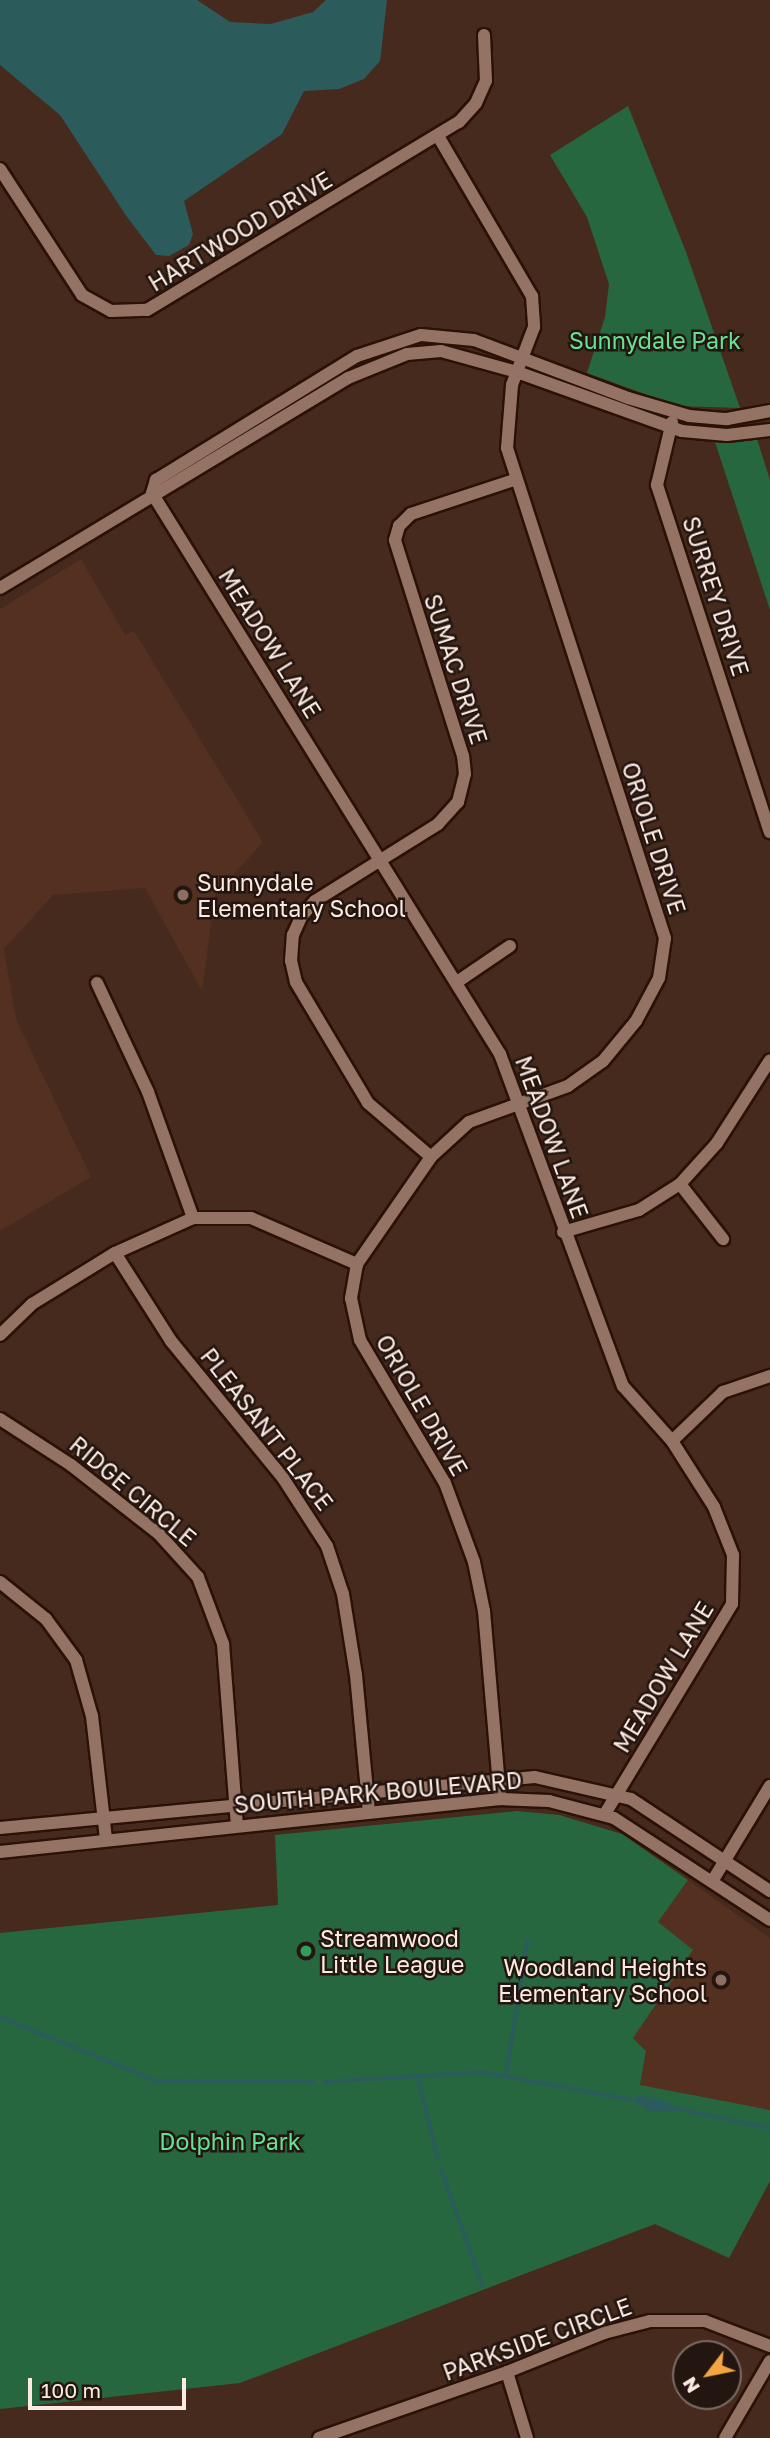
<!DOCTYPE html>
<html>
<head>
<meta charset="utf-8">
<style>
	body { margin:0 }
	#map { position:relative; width:770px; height:2438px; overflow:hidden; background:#462a1d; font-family:"Golos Text",sans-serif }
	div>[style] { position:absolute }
	.built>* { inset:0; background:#533020 }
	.green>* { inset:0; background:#276740 }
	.water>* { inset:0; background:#2c5b5c }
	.stream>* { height:3.5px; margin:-1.75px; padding:0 1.75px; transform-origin:1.75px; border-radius:1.75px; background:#2c5b5c }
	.roads { filter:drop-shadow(2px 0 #2b1106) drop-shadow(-2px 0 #2b1106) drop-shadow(0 2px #2b1106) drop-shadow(0 -2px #2b1106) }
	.minor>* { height:12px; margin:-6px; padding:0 6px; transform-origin:6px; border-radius:6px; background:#947364 }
	.dots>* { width:19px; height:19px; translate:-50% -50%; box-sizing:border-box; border:4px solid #231610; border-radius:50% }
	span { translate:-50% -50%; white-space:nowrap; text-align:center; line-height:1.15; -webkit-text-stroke:5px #231610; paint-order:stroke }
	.street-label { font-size:23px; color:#fdeae2 }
	.park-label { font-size:23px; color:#65e394 }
	.poi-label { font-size:23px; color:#fdeae2 }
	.left { translate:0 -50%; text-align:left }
	.right { translate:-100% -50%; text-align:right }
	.north { position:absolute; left:672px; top:2340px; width:70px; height:70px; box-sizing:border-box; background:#231610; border:2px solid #7a6b64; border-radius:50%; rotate:238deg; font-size:19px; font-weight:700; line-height:28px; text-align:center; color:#fdeae2 }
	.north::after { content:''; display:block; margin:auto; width:24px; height:32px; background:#f2a541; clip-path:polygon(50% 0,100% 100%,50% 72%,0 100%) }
	.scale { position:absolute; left:28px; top:2378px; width:158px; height:32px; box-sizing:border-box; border:4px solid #fdeae2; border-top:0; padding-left:9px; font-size:21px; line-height:24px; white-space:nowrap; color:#fdeae2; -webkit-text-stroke:5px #231610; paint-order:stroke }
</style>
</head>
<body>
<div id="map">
	<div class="built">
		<i style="clip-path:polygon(81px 559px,125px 635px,134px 631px,263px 842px,215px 895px,202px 991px,145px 888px,53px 895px,4px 949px,16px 1019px,91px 1177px,0 1231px,0 609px)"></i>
		<i style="clip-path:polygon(688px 1880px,770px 1938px,770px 2110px,640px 2086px,646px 2051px,633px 2038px,650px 2011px,658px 1922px)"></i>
	</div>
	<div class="green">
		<i style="clip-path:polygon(628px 106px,686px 252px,740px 408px,678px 406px,587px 373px,605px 317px,609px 284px,587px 217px,550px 155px)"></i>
		<i style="clip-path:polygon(757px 439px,770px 480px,770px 610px,715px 442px)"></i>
		<i style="clip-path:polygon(517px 1811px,559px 1815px,622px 1834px,688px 1880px,658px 1922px,693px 1950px,633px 2038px,646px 2051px,640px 2085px,770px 2110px,770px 2181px,729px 2258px,655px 2224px,240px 2383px,0 2409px,0 1933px,278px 1905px,275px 1835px)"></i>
	</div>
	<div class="water">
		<i style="clip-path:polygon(0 0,197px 0,230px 22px,271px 24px,313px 12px,326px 0,387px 0,380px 61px,364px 79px,339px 89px,304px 91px,282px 134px,184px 201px,193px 234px,189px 245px,169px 256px,156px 255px,127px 217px,60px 115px,0 65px)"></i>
		<i style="clip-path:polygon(638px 2095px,659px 2099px,687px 2111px,649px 2111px,635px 2100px)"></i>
	</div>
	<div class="stream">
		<i style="left:0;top:2017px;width:170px;rotate:22.2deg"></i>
		<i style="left:157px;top:2081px;width:156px;rotate:0.4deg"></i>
		<i style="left:418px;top:2076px;width:84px;rotate:76.3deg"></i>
		<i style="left:506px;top:2076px;width:135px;rotate:-81deg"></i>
		<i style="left:325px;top:2082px;width:157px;rotate:-3.6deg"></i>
		<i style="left:482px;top:2072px;width:159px;rotate:10.5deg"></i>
		<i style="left:683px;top:2110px;width:89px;rotate:11.7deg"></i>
		<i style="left:441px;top:2168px;width:125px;rotate:70.4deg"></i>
	</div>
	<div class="roads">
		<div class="minor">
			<i style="left:438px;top:136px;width:186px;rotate:59.6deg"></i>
			<i style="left:532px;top:296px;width:31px;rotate:86deg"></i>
			<i style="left:534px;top:327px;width:62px;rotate:110.8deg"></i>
			<i style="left:512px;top:385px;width:63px;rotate:94.5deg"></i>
			<i style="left:507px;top:448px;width:515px;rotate:72.13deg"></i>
			<i style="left:665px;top:938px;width:40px;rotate:98.5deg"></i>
			<i style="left:659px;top:978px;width:49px;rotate:118.1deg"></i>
			<i style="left:636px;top:1021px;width:52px;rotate:129.5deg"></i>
			<i style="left:603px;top:1061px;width:43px;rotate:144.5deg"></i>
			<i style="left:568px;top:1086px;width:105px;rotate:160deg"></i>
			<i style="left:469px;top:1122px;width:52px;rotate:137.4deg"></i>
			<i style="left:431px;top:1157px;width:130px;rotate:124.7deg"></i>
			<i style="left:357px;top:1264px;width:35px;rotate:100deg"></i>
			<i style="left:351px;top:1298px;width:43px;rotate:77.9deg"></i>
			<i style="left:360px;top:1340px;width:166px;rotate:59.3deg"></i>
			<i style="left:445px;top:1483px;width:84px;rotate:69.8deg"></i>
			<i style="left:474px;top:1562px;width:50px;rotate:78.5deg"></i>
			<i style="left:484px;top:1611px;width:189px;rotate:85.1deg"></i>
			<i style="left:0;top:169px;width:150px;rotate:56.9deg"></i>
			<i style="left:82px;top:295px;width:33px;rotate:29deg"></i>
			<i style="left:111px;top:311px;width:36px;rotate:-2deg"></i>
			<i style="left:147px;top:310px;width:364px;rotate:-31.1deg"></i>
			<i style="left:459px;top:122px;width:25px;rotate:-48deg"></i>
			<i style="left:476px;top:103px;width:24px;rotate:-66deg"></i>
			<i style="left:486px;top:81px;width:46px;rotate:-92.5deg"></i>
			<i style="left:672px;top:422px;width:65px;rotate:103.4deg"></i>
			<i style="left:657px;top:485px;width:365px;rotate:72deg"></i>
			<i style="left:152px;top:493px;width:660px;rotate:58.19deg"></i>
			<i style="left:500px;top:1054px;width:354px;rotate:69.7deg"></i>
			<i style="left:623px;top:1386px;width:74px;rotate:48.3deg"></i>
			<i style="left:672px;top:1441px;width:78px;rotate:57.5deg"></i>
			<i style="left:714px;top:1507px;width:52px;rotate:68.4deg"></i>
			<i style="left:733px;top:1555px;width:49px;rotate:91.2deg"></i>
			<i style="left:732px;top:1604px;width:245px;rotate:121.2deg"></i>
			<i style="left:152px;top:493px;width:14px;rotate:-73deg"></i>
			<i style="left:156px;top:480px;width:236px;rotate:-31.7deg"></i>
			<i style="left:357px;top:356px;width:67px;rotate:-18.2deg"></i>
			<i style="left:421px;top:335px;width:53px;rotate:5.4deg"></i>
			<i style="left:474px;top:340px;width:165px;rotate:20.6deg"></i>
			<i style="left:628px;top:398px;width:64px;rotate:16.4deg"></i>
			<i style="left:689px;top:416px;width:38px;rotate:5deg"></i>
			<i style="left:727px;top:419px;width:44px;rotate:-10.5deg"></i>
			<i style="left:0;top:588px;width:406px;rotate:-31.1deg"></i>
			<i style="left:348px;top:378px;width:64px;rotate:-22.1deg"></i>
			<i style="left:407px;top:354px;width:34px;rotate:-5deg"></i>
			<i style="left:441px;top:351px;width:79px;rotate:15.4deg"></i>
			<i style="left:517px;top:372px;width:175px;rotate:19.7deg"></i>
			<i style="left:682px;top:431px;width:45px;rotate:5.1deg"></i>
			<i style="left:727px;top:435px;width:43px;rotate:-6.6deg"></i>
			<i style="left:457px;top:982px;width:64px;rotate:-34.2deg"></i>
			<i style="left:97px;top:983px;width:120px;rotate:64.9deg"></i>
			<i style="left:148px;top:1092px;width:134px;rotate:70.3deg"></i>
			<i style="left:431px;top:1157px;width:83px;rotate:-139.4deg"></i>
			<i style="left:368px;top:1103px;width:141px;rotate:-120.8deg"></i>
			<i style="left:296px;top:982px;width:22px;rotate:-103deg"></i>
			<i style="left:291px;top:961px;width:26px;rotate:-86deg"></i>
			<i style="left:293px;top:935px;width:20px;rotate:-66deg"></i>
			<i style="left:301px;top:917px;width:21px;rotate:-49deg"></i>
			<i style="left:315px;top:901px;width:145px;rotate:-32deg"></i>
			<i style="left:438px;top:824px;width:30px;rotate:-48deg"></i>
			<i style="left:458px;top:802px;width:29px;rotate:-76deg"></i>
			<i style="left:465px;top:774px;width:18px;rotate:-96deg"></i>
			<i style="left:463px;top:756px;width:226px;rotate:-107.5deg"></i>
			<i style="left:395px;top:540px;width:15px;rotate:-74deg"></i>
			<i style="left:399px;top:526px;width:17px;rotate:-45deg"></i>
			<i style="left:411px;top:514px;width:108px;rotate:-18.3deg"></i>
			<i style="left:680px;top:1184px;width:70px;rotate:52deg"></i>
			<i style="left:563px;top:1232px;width:79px;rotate:-16.1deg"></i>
			<i style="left:639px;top:1210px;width:49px;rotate:-32.4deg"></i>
			<i style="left:680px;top:1184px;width:55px;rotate:-47.9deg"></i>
			<i style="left:717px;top:1143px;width:98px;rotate:-57.4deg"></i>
			<i style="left:115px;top:1253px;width:104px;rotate:57.5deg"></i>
			<i style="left:171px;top:1341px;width:177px;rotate:50.7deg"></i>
			<i style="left:283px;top:1478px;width:81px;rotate:57.1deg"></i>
			<i style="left:327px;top:1546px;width:51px;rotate:71.6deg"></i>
			<i style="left:343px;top:1594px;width:82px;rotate:80.9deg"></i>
			<i style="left:356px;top:1675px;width:138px;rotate:84.6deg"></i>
			<i style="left:0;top:1335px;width:45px;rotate:-44.1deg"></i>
			<i style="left:32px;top:1304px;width:97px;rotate:-31.6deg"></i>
			<i style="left:115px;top:1253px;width:85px;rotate:-24.2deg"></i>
			<i style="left:193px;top:1218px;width:58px"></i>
			<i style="left:251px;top:1218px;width:116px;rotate:23.5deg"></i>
			<i style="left:0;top:1419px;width:85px;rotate:32.9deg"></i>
			<i style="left:71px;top:1465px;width:112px;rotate:38.1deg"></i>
			<i style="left:159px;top:1534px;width:58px;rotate:47.8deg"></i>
			<i style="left:198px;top:1577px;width:72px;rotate:69.5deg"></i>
			<i style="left:223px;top:1644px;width:182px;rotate:85.6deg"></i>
			<i style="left:672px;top:1441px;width:71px;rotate:-43.9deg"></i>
			<i style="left:723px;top:1392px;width:50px;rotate:-18.8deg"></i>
			<i style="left:0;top:1582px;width:59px;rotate:38.8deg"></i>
			<i style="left:46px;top:1619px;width:51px;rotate:53.8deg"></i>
			<i style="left:76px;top:1660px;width:58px;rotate:74.1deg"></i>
			<i style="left:92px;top:1716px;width:124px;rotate:83.5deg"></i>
			<i style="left:0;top:1828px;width:537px;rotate:-5.45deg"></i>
			<i style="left:535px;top:1777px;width:98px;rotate:12.9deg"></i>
			<i style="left:631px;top:1799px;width:167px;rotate:33.5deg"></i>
			<i style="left:0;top:1852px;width:503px;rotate:-6.05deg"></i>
			<i style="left:500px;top:1799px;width:49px;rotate:2.3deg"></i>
			<i style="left:549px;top:1801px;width:67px;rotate:14.7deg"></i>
			<i style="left:614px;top:1818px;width:186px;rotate:33.2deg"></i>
			<i style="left:713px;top:1880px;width:110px;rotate:-58.8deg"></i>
			<i style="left:507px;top:2372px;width:69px;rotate:73.1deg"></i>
			<i style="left:319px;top:2438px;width:199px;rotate:-19.3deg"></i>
			<i style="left:507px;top:2372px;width:105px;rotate:-21.9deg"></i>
			<i style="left:604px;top:2333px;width:48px;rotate:-14.6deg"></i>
			<i style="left:650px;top:2321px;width:55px"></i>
			<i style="left:705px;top:2321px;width:70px;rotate:21deg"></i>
			<i style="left:725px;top:2438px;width:89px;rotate:-59.7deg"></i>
		</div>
	</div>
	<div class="dots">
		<i style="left:183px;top:895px;background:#8d6e63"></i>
		<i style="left:306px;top:1951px;background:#2e9e5b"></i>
		<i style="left:721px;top:1980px;background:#8d6e63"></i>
	</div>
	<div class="street-label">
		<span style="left:240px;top:231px;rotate:-31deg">HARTWOOD DRIVE</span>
		<span style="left:716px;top:596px;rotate:72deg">SURREY DRIVE</span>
		<span style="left:270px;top:643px;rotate:58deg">MEADOW LANE</span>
		<span style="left:456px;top:669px;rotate:72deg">SUMAC DRIVE</span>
		<span style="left:654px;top:838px;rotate:72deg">ORIOLE DRIVE</span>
		<span style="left:552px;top:1137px;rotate:70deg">MEADOW LANE</span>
		<span style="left:422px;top:1405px;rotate:60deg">ORIOLE DRIVE</span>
		<span style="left:267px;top:1429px;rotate:52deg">PLEASANT PLACE</span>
		<span style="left:133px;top:1491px;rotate:40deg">RIDGE CIRCLE</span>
		<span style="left:663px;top:1677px;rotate:-59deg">MEADOW LANE</span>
		<span style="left:378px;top:1792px;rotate:-5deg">SOUTH PARK BOULEVARD</span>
		<span style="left:537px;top:2339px;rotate:-20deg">PARKSIDE CIRCLE</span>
	</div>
	<div class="park-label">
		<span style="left:655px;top:340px">Sunnydale Park</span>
		<span style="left:230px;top:2141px">Dolphin Park</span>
	</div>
	<div class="poi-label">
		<span class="left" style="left:197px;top:895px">Sunnydale<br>Elementary School</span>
		<span class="left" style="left:320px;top:1951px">Streamwood<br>Little League</span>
		<span class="right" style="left:707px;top:1980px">Woodland Heights<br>Elementary School</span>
	</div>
	<div class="north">N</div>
	<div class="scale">100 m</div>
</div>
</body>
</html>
